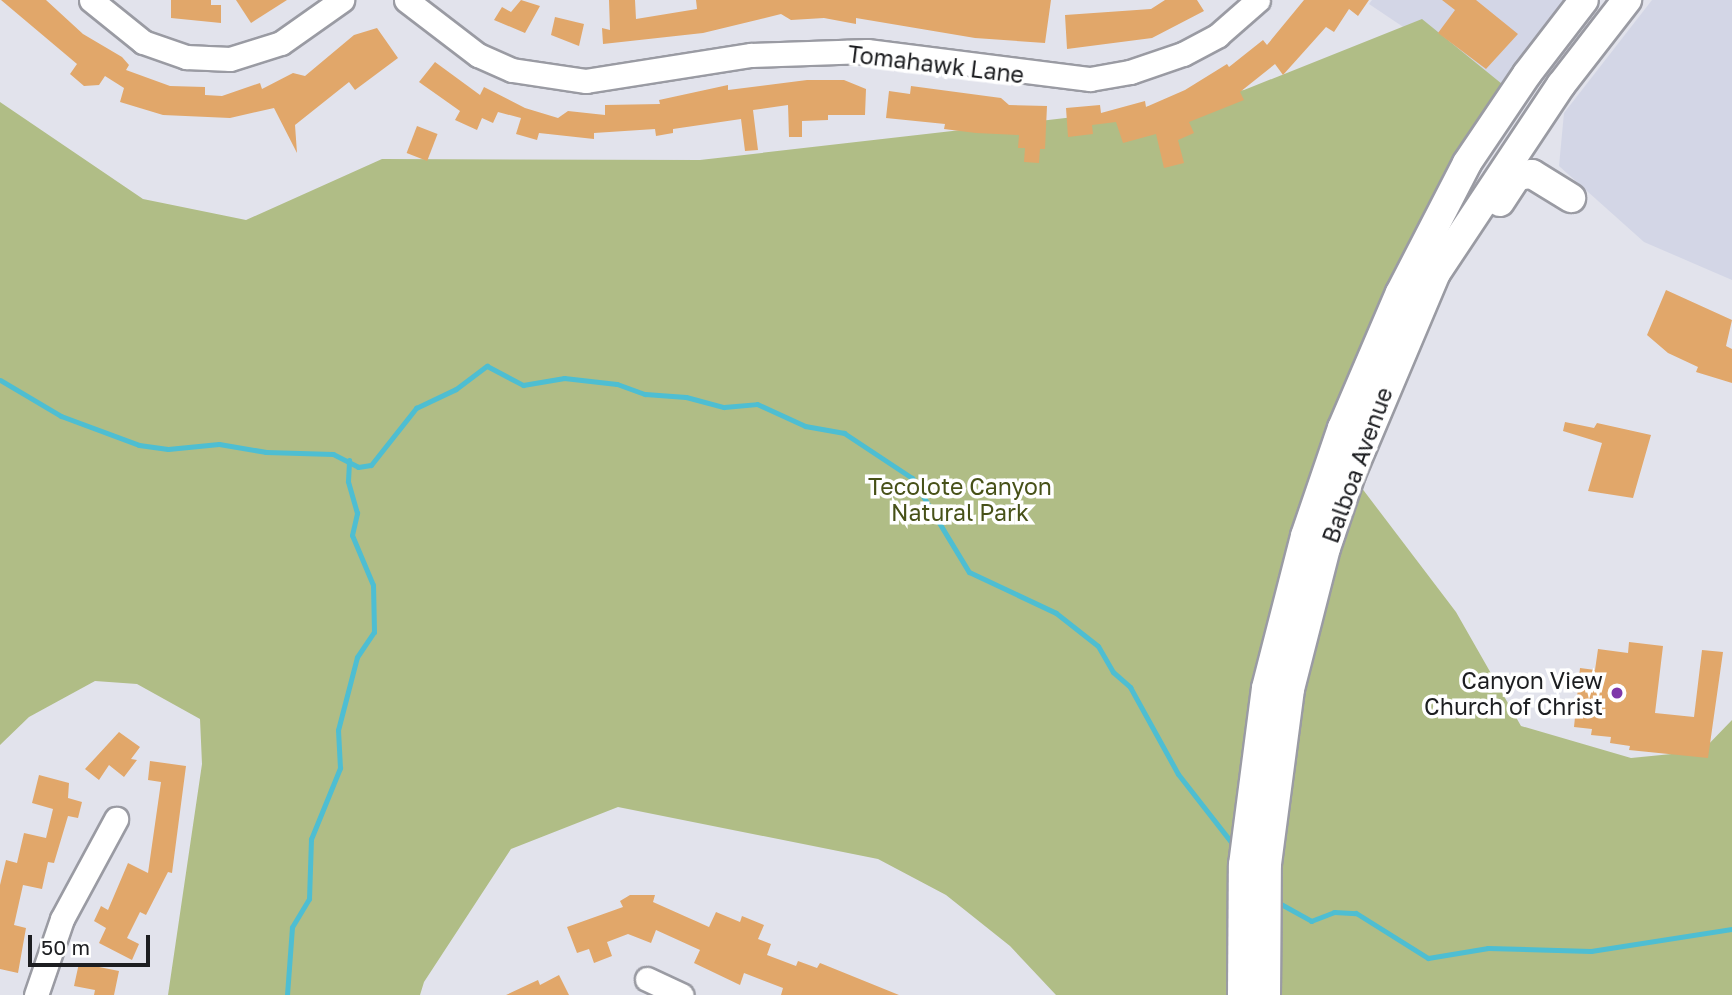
<!DOCTYPE html>
<html>
<head>
<meta charset="utf-8">
<style>
	body { margin:0 }
	#map { position:relative; width:1732px; height:995px; overflow:hidden; background:#e2e3ec; font-family:"Golos Text",sans-serif }
	div>[style] { position:absolute }
	.built>* { inset:0; background:#d3d6e6 }
	.green>* { inset:0; background:#b0bd86 }
	.stream>* { height:5px; margin:-2.5px; padding:0 2.5px; transform-origin:2.5px; border-radius:2.5px; background:#4ebed2 }
	.building>* { inset:0; background:#e1a76a; transform-origin:0 0 }
	.roads { filter:drop-shadow(2px 0 #9a9ba3) drop-shadow(-2px 0 #9a9ba3) drop-shadow(0 2px #9a9ba3) drop-shadow(0 -2px #9a9ba3) }
	.minor>* { height:23px; margin:-11.5px; padding:0 11.5px; transform-origin:11.5px; border-radius:11.5px; background:#fff }
	.major>* { height:28px; margin:-14px; padding:0 14px; transform-origin:14px; border-radius:14px; background:#fff }
	.dots>* { width:19px; height:19px; translate:-50% -50%; box-sizing:border-box; border:4px solid #fff; border-radius:50% }
	span { translate:-50% -50%; white-space:nowrap; text-align:center; line-height:1.15; -webkit-text-stroke:7px #fff; paint-order:stroke }
	.street-label { font-size:23px; color:#1d1e21 }
	.park-label { font-size:23px; color:#475118 }
	.poi-label { font-size:23px; color:#1d1e21 }
	.right { translate:-100% -50%; text-align:right }
	.scale { position:absolute; left:28px; top:935px; width:122px; height:32px; box-sizing:border-box; border:4px solid #1d1e21; border-top:0; padding-left:9px; font-size:21px; line-height:24px; white-space:nowrap; color:#1d1e21; -webkit-text-stroke:5px #fff; paint-order:stroke }
</style>
</head>
<body>
<div id="map">
	<div class="built">
		<i style="clip-path:polygon(1372px 0,1564px 0,1502px 84px,1442px 53px,1369px 4px)"></i>
		<i style="clip-path:polygon(1652px 0,1732px 0,1732px 280px,1644px 242px,1559px 166px,1564px 113px)"></i>
	</div>
	<div class="green">
		<i style="clip-path:polygon(1422px 19px,1502px 84px,1389px 281px,1323px 437px,1456px 612px,1521px 726px,1631px 758px,1702px 751px,1732px 720px,1732px 995px,1056px 995px,1010px 946px,946px 895px,878px 859px,618px 807px,511px 849px,424px 982px,420px 995px,168px 995px,202px 764px,200px 719px,137px 684px,95px 681px,29px 717px,0 745px,0 102px,143px 199px,246px 220px,382px 159px,700px 160px,1117px 112px,1244px 90px)"></i>
	</div>
	<div class="stream">
		<i style="left:0;top:380px;width:71px;rotate:30.5deg"></i>
		<i style="left:61px;top:416px;width:83px;rotate:20.4deg"></i>
		<i style="left:139px;top:445px;width:29px;rotate:8deg"></i>
		<i style="left:168px;top:449px;width:51px;rotate:-5.6deg"></i>
		<i style="left:219px;top:444px;width:48px;rotate:9.7deg"></i>
		<i style="left:266px;top:452px;width:67px;rotate:1.7deg"></i>
		<i style="left:333px;top:454px;width:28px;rotate:27deg"></i>
		<i style="left:358px;top:467px;width:13px;rotate:-9deg"></i>
		<i style="left:371px;top:465px;width:73px;rotate:-51.7deg"></i>
		<i style="left:416px;top:408px;width:44px;rotate:-25.4deg"></i>
		<i style="left:456px;top:389px;width:39px;rotate:-37deg"></i>
		<i style="left:487px;top:366px;width:41px;rotate:27.8deg"></i>
		<i style="left:523px;top:385px;width:42px;rotate:-9.7deg"></i>
		<i style="left:564px;top:378px;width:53px;rotate:6.5deg"></i>
		<i style="left:617px;top:384px;width:30px;rotate:20deg"></i>
		<i style="left:645px;top:394px;width:41px;rotate:4.2deg"></i>
		<i style="left:686px;top:397px;width:39px;rotate:15deg"></i>
		<i style="left:724px;top:407px;width:33px;rotate:-5deg"></i>
		<i style="left:757px;top:404px;width:53px;rotate:24.6deg"></i>
		<i style="left:805px;top:426px;width:40px;rotate:10deg"></i>
		<i style="left:844px;top:433px;width:82px;rotate:33.5deg"></i>
		<i style="left:912px;top:478px;width:110px;rotate:58.8deg"></i>
		<i style="left:969px;top:572px;width:96px;rotate:25.2deg"></i>
		<i style="left:1056px;top:613px;width:53px;rotate:38.2deg"></i>
		<i style="left:1098px;top:646px;width:30px;rotate:60deg"></i>
		<i style="left:1113px;top:672px;width:23px;rotate:41deg"></i>
		<i style="left:1130px;top:687px;width:99px;rotate:61.1deg"></i>
		<i style="left:1178px;top:774px;width:88px;rotate:52deg"></i>
		<i style="left:1279px;top:903px;width:37px;rotate:29deg"></i>
		<i style="left:1311px;top:921px;width:25px;rotate:-21deg"></i>
		<i style="left:1334px;top:912px;width:22px;rotate:3deg"></i>
		<i style="left:1356px;top:913px;width:85px;rotate:32deg"></i>
		<i style="left:1428px;top:958px;width:61px;rotate:-9.5deg"></i>
		<i style="left:1488px;top:948px;width:103px;rotate:1.7deg"></i>
		<i style="left:1591px;top:951px;width:143px;rotate:-8.9deg"></i>
		<i style="left:287px;top:995px;width:68px;rotate:-85.8deg"></i>
		<i style="left:292px;top:927px;width:33px;rotate:-59deg"></i>
		<i style="left:309px;top:899px;width:60px;rotate:-88.1deg"></i>
		<i style="left:311px;top:839px;width:77px;rotate:-67.8deg"></i>
		<i style="left:340px;top:768px;width:38px;rotate:-93deg"></i>
		<i style="left:338px;top:730px;width:75px;rotate:-75.4deg"></i>
		<i style="left:357px;top:657px;width:30px;rotate:-56deg"></i>
		<i style="left:374px;top:632px;width:47px;rotate:-91.2deg"></i>
		<i style="left:373px;top:585px;width:54px;rotate:-112.8deg"></i>
		<i style="left:352px;top:535px;width:23px;rotate:-77deg"></i>
		<i style="left:357px;top:513px;width:33px;rotate:-106deg"></i>
		<i style="left:348px;top:481px;width:21px;rotate:-87deg"></i>
	</div>
	<div class="building">
		<i style="clip-path:polygon(1px 0,46px 0,83px 34px,122px 57px,129px 65px,126px 70px,170px 86px,205px 87px,205px 95px,222px 96px,260px 83px,262px 89px,293px 73px,305px 76px,354px 35px,377px 28px,398px 58px,355px 90px,349px 82px,295px 125px,297px 153px,274px 108px,230px 118px,163px 115px,120px 102px,124px 88px,105px 76px,99px 85px,84px 86px,70px 74px,77px 64px)"></i>
		<i style="clip-path:polygon(171px 0,211px 0,211px 5px,221px 5px,221px 23px,171px 18px)"></i>
		<i style="clip-path:polygon(236px 0,287px 0,251px 23px)"></i>
		<i style="clip-path:polygon(521px 0,540px 6px,525px 33px,494px 20px,502px 7px,511px 12px)"></i>
		<i style="clip-path:polygon(609px 0,635px 0,636px 19px,697px 9px,696px 0,1051px 0,1045px 43px,975px 38px,856px 18px,856px 24px,824px 18px,791px 20px,781px 14px,703px 33px,603px 44px,602px 28px,610px 30px)"></i>
		<i style="clip-path:polygon(1165px 0,1197px 0,1204px 11px,1152px 38px,1067px 49px,1065px 15px,1151px 9px)"></i>
		<i style="clip-path:polygon(1304px 0,1369px 0,1358px 16px,1349px 9px,1334px 32px,1326px 27px,1283px 75px,1275px 64px,1240px 92px,1244px 100px,1189px 122px,1194px 133px,1178px 140px,1184px 163px,1164px 168px,1156px 134px,1123px 143px,1116px 122px,1092px 125px,1093px 134px,1068px 137px,1066px 108px,1100px 105px,1101px 113px,1145px 101px,1146px 107px,1185px 90px,1227px 64px,1229px 67px,1263px 40px,1267px 45px)"></i>
		<i style="clip-path:polygon(1442px 0,1476px 0,1518px 34px,1486px 69px,1438px 33px,1455px 10px)"></i>
		<i style="clip-path:polygon(555px 17px,584px 24px,579px 46px,551px 35px)"></i>
		<i style="clip-path:polygon(435px 62px,480px 95px,484px 87px,525px 108px,558px 118px,568px 111px,605px 115px,605px 105px,660px 104px,659px 100px,728px 85px,728px 90px,807px 80px,844px 80px,866px 89px,865px 115px,828px 115px,828px 120px,802px 121px,802px 137px,789px 137px,788px 105px,753px 110px,758px 150px,745px 151px,741px 119px,673px 129px,673px 133px,656px 136px,655px 129px,594px 133px,594px 139px,539px 133px,537px 140px,516px 134px,521px 118px,498px 112px,493px 123px,482px 118px,477px 130px,455px 120px,460px 111px,419px 82px)"></i>
		<i style="clip-path:polygon(911px 86px,1001px 98px,1009px 105px,1047px 106px,1045px 149px,1040px 149px,1039px 163px,1024px 162px,1025px 148px,1018px 148px,1019px 135px,976px 133px,944px 129px,945px 124px,886px 118px,889px 91px,910px 94px)"></i>
		<i style="left:417px;top:126px;width:22px;height:29px;rotate:21deg"></i>
		<i style="clip-path:polygon(1666px 290px,1732px 320px,1726px 346px,1732px 349px,1732px 383px,1696px 372px,1698px 367px,1668px 353px,1647px 335px)"></i>
		<i style="clip-path:polygon(1565px 422px,1594px 428px,1597px 423px,1651px 435px,1633px 498px,1588px 491px,1602px 443px,1563px 431px)"></i>
		<i style="clip-path:polygon(1629px 642px,1663px 646px,1655px 713px,1694px 717px,1702px 650px,1723px 652px,1708px 758px,1629px 750px,1630px 746px,1610px 743px,1611px 737px,1591px 735px,1592px 729px,1574px 727px,1580px 668px,1595px 670px,1598px 649px,1628px 653px)"></i>
		<i style="clip-path:polygon(119px 732px,140px 747px,131px 759px,137px 760px,124px 777px,109px 765px,99px 780px,85px 769px)"></i>
		<i style="clip-path:polygon(150px 761px,186px 766px,172px 873px,168px 872px,146px 915px,140px 912px,127px 938px,139px 944px,132px 960px,99px 943px,106px 928px,94px 921px,101px 906px,108px 910px,128px 863px,148px 873px,161px 782px,148px 780px)"></i>
		<i style="clip-path:polygon(39px 775px,69px 783px,68px 798px,82px 802px,78px 818px,68px 816px,54px 863px,48px 862px,42px 889px,23px 885px,14px 925px,26px 928px,18px 973px,0 969px,0 885px,6px 860px,17px 863px,24px 833px,46px 838px,53px 809px,32px 803px)"></i>
		<i style="clip-path:polygon(630px 895px,655px 895px,653px 902px,709px 927px,716px 912px,740px 922px,742px 916px,764px 925px,758px 939px,771px 944px,767px 955px,796px 966px,798px 961px,817px 968px,820px 963px,899px 995px,781px 995px,783px 988px,744px 973px,740px 985px,694px 963px,700px 950px,656px 930px,651px 943px,628px 934px,607px 942px,612px 956px,594px 963px,589px 949px,577px 953px,567px 927px,623px 907px,620px 901px)"></i>
		<i style="clip-path:polygon(79px 963px,119px 971px,114px 995px,94px 995px,95px 990px,74px 986px)"></i>
		<i style="clip-path:polygon(559px 975px,569px 995px,506px 995px,538px 980px,540px 985px)"></i>
	</div>
	<div class="roads">
		<div class="minor">
			<i style="left:91px;top:0;width:67px;rotate:38.9deg"></i>
			<i style="left:143px;top:42px;width:46px;rotate:19.2deg"></i>
			<i style="left:186px;top:57px;width:44px;rotate:2.6deg"></i>
			<i style="left:230px;top:59px;width:53px;rotate:-17.4deg"></i>
			<i style="left:281px;top:43px;width:75px;rotate:-35.2deg"></i>
			<i style="left:406px;top:0;width:91px;rotate:37.4deg"></i>
			<i style="left:478px;top:55px;width:37px;rotate:24deg"></i>
			<i style="left:512px;top:70px;width:75px;rotate:8.5deg"></i>
			<i style="left:586px;top:81px;width:167px;rotate:-9deg"></i>
			<i style="left:751px;top:55px;width:116px;rotate:-2deg"></i>
			<i style="left:867px;top:51px;width:225px;rotate:7.2deg"></i>
			<i style="left:1090px;top:79px;width:41px;rotate:-9.9deg"></i>
			<i style="left:1130px;top:72px;width:56px;rotate:-18.8deg"></i>
			<i style="left:1183px;top:54px;width:40px;rotate:-28deg"></i>
			<i style="left:1218px;top:35px;width:53px;rotate:-41.2deg"></i>
			<i style="left:647px;top:979px;width:38px;rotate:25deg"></i>
			<i style="left:36px;top:995px;width:80px;rotate:-71.1deg"></i>
			<i style="left:62px;top:919px;width:114px;rotate:-61.6deg"></i>
		</div>
		<div class="major">
			<i style="left:1500px;top:202px;width:31px;rotate:-57deg"></i>
			<i style="left:1517px;top:176px;width:15px;rotate:-8deg"></i>
			<i style="left:1532px;top:174px;width:46px;rotate:31.6deg"></i>
			<i style="left:1242px;top:995px;width:130px;rotate:-89.6deg"></i>
			<i style="left:1243px;top:865px;width:178px;rotate:-82.6deg"></i>
			<i style="left:1266px;top:688px;width:157px;rotate:-75.6deg"></i>
			<i style="left:1305px;top:536px;width:114px;rotate:-71.1deg"></i>
			<i style="left:1342px;top:428px;width:147px;rotate:-66.8deg"></i>
			<i style="left:1400px;top:293px;width:146px;rotate:-62.7deg"></i>
			<i style="left:1467px;top:163px;width:107px;rotate:-56deg"></i>
			<i style="left:1527px;top:74px;width:93px;rotate:-52.4deg"></i>
			<i style="left:1266px;top:995px;width:131px;rotate:-89.6deg"></i>
			<i style="left:1267px;top:864px;width:177px;rotate:-82.5deg"></i>
			<i style="left:1290px;top:689px;width:146px;rotate:-75.7deg"></i>
			<i style="left:1326px;top:548px;width:78px;rotate:-71.3deg"></i>
			<i style="left:1351px;top:474px;width:218px;rotate:-67.1deg"></i>
			<i style="left:1436px;top:273px;width:226px;rotate:-56.4deg"></i>
			<i style="left:1561px;top:85px;width:108px;rotate:-52.2deg"></i>
		</div>
	</div>
	<div class="dots">
		<i style="left:1617px;top:693px;background:#7f37aa"></i>
	</div>
	<div class="street-label">
		<span style="left:936px;top:64px;rotate:7deg">Tomahawk Lane</span>
		<span style="left:1357px;top:465px;rotate:-70deg">Balboa Avenue</span>
	</div>
	<div class="park-label">
		<span style="left:960px;top:499px">Tecolote Canyon<br>Natural Park</span>
	</div>
	<div class="poi-label">
		<span class="right" style="left:1603px;top:693px">Canyon View<br>Church of Christ</span>
	</div>
	<div class="scale">50 m</div>
</div>
</body>
</html>
